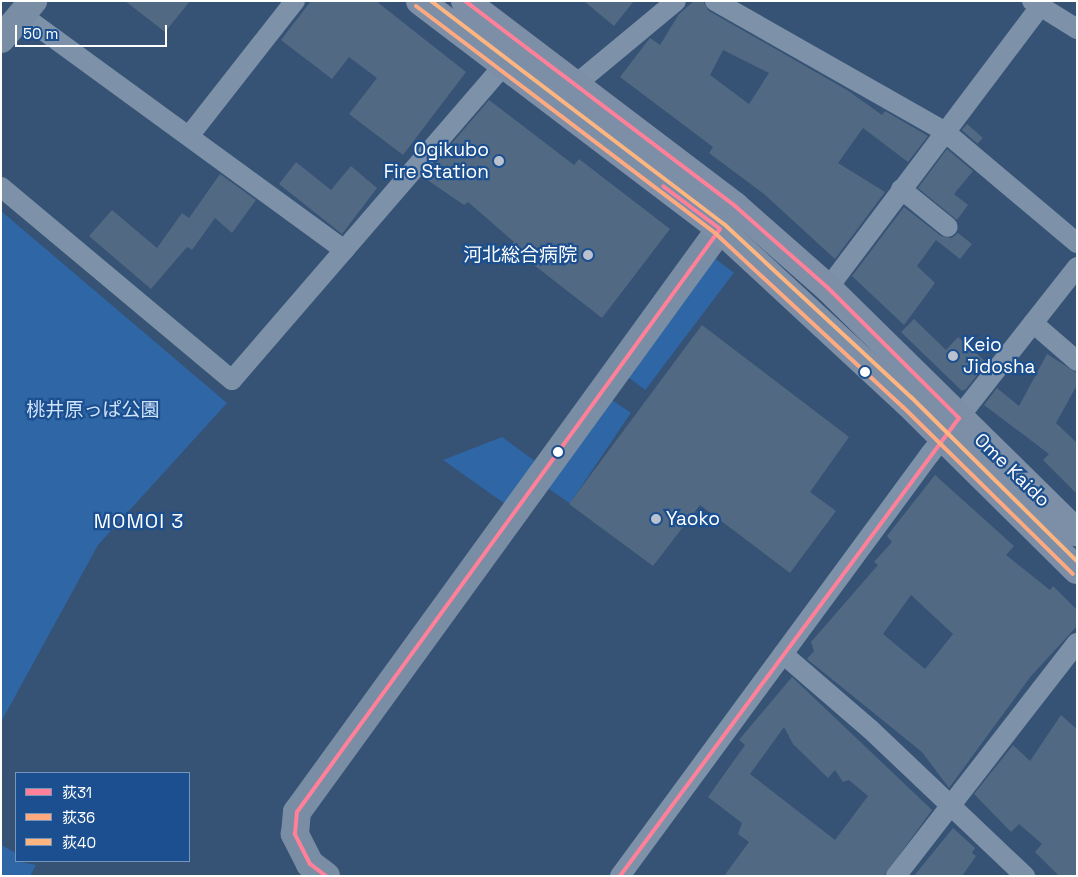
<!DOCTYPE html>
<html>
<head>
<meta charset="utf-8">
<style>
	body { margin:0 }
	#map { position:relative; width:1078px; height:877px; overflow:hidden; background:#365274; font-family:"Space Grotesk","Noto Sans JP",sans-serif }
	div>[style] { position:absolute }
	.green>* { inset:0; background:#2f66a5; transform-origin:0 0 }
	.building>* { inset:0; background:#526984; transform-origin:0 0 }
	.street>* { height:20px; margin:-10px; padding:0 10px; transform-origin:10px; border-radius:10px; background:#7d92a8 }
	.secondary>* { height:28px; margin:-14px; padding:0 14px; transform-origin:14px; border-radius:14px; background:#798da4 }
	.primary>* { height:28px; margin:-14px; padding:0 14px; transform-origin:14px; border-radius:14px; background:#7d8ea7 }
	.bus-1>* { height:4px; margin:-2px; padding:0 2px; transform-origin:2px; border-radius:2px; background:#ff8098 }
	.bus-2>* { height:4px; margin:-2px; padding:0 2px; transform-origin:2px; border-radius:2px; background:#ffa980 }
	.bus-3>* { height:4px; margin:-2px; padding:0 2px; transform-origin:2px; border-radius:2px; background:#ffb580 }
	.dots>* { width:14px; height:14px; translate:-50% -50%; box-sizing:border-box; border:2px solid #1b4f8f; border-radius:50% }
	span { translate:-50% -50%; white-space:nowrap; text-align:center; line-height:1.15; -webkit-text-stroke:4.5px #1b4f8f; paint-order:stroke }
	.poi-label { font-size:19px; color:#fff }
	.right { translate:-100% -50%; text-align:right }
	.left { translate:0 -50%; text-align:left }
	.park-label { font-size:19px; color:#cfe3fa }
	.street-label { font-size:19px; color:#fff }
	.neighbourhood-label { font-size:20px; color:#fff; letter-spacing:1px }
	.frame { position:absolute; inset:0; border:2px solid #fff; pointer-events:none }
	.legend { position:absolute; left:15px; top:772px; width:175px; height:90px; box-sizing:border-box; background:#1b4f8f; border:1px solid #7695bc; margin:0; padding:6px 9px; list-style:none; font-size:15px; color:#fff }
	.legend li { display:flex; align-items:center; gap:10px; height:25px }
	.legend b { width:25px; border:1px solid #7695bc }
	.scale { position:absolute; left:15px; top:25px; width:152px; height:22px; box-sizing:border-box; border:2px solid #fff; border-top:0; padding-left:6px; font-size:15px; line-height:18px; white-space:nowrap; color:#fff; -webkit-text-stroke:4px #1b4f8f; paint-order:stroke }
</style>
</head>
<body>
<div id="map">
	<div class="green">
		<i style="clip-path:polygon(1px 211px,227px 403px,98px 545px,1px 722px)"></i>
		<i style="left:709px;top:254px;width:31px;height:147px;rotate:37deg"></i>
		<i style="left:606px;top:396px;width:30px;height:109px;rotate:34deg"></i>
		<i style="clip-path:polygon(502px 437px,539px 464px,508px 506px,443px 460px)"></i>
		<i style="clip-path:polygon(1px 845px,16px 853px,16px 861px,36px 865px,30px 876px,1px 876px)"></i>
	</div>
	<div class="building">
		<i style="clip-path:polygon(125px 1px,190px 1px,165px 32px)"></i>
		<i style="clip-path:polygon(311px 1px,376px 1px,466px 72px,403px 155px,349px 114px,377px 78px,349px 57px,332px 79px,281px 40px)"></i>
		<i style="clip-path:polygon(584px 1px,634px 1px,614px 26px)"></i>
		<i style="clip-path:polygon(evenodd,694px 1px,703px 1px,709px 11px,847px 90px,882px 115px,885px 111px,928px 136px,908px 162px,863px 128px,838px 163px,885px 192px,835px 259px,764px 194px,709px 153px,713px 147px,620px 77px,650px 38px,660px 45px,679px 14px,694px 1px,723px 50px,769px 73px,749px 104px,710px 75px,723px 50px)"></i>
		<i style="clip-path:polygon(489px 100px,574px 165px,579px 159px,670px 229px,602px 318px,511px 247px,514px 242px,468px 202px,464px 205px,423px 177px)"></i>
		<i style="left:967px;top:124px;width:21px;height:8px;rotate:41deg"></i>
		<i style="clip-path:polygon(947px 149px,973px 171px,954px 194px,968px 205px,957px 220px,918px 188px)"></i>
		<i style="clip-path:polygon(296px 162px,331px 190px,351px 166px,377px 188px,342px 234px,279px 184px)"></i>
		<i style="clip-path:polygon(220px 174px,256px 200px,232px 233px,215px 218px,192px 250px,187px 247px,151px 289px,89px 236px,112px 210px,157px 248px,182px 213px,189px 218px)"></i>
		<i style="clip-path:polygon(904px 207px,941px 236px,952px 238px,958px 233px,972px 244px,960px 259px,936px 240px,917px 266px,935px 283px,904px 325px,852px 276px)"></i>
		<i style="clip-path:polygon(914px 319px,946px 350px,958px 337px,987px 363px,966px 389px,962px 391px,901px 332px)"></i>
		<i style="clip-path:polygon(702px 325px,849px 437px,810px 492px,836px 511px,790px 573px,700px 505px,653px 566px,569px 504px)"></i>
		<i style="clip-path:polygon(1047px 354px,1077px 373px,1077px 385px,1056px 423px,1077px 443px,1077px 494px,1043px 460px,1049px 454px,984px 405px,997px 388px,1019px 406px)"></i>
		<i style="clip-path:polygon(evenodd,935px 475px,1014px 546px,1006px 555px,1050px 590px,1053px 586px,1077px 610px,1077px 626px,1031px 676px,949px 788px,922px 752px,807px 659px,814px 651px,811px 642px,878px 565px,874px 562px,892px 542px,887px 536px,935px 475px,911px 595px,953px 634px,925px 669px,883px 634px,911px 595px)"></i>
		<i style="clip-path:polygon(evenodd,792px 677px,932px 810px,884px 876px,724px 876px,749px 842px,738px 834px,742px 823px,708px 797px,745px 745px,739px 740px,792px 677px,784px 727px,793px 744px,828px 778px,835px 770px,843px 782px,849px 780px,868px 796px,835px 840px,750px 774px,784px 727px)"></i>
		<i style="clip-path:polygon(1061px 715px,1077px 729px,1077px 876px,1059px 876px,1035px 852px,1042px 844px,1019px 824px,1011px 832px,974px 794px,1013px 745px,1030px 761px)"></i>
		<i style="clip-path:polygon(953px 828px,975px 848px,972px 853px,976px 856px,962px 876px,914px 876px)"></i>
	</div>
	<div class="street">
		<i style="left:715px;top:1px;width:263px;rotate:29.6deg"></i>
		<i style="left:944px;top:131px;width:174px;rotate:40.1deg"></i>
		<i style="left:1032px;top:1px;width:53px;rotate:31.9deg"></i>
		<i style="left:22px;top:15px;width:399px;rotate:36.1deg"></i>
		<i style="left:575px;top:85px;width:131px;rotate:-39.7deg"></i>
		<i style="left:189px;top:136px;width:172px;rotate:-51.9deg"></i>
		<i style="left:1px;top:187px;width:301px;rotate:39.9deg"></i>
		<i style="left:232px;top:380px;width:415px;rotate:-49.2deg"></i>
		<i style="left:901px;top:189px;width:60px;rotate:39deg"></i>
		<i style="left:828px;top:288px;width:352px;rotate:-53deg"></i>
		<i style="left:1033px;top:323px;width:58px;rotate:40.8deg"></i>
		<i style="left:783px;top:654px;width:115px;rotate:40.8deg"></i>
		<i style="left:870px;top:729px;width:214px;rotate:43.5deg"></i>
		<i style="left:620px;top:876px;width:524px;rotate:-53.7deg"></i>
		<i style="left:930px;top:454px;width:238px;rotate:-51.8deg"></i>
		<i style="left:896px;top:876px;width:295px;rotate:-52.2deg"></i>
	</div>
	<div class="secondary">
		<i style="left:1px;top:39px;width:50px;rotate:-49.9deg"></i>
		<i style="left:326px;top:876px;width:20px;rotate:-143deg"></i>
		<i style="left:310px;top:864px;width:34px;rotate:-117deg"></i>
		<i style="left:295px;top:834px;width:22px;rotate:-85deg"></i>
		<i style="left:297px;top:812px;width:720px;rotate:-54.04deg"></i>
	</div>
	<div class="primary">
		<i style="left:420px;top:1px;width:377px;rotate:37.2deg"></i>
		<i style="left:720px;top:229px;width:255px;rotate:42.8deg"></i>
		<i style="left:907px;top:402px;width:239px;rotate:44.7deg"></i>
		<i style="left:465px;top:1px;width:339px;rotate:37.2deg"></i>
		<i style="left:735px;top:206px;width:124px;rotate:41.4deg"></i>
		<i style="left:828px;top:288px;width:349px;rotate:44.5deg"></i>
	</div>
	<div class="bus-1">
		<i style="left:465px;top:1px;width:339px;rotate:37.2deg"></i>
		<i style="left:735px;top:206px;width:124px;rotate:41.4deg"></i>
		<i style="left:828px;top:288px;width:185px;rotate:44.8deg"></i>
		<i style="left:959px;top:418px;width:570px;rotate:126.51deg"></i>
		<i style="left:326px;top:876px;width:20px;rotate:-143deg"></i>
		<i style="left:310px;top:864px;width:34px;rotate:-117deg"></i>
		<i style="left:295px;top:834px;width:22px;rotate:-85deg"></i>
		<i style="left:297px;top:812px;width:720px;rotate:-54.04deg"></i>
		<i style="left:720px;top:229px;width:71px;rotate:-143deg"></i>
	</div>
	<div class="bus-2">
		<i style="left:416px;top:6px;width:377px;rotate:37.2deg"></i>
		<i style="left:716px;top:234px;width:255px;rotate:42.8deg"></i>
		<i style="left:903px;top:407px;width:238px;rotate:44.5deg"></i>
	</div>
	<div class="bus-3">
		<i style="left:431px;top:1px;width:368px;rotate:37.3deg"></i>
		<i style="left:724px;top:224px;width:255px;rotate:42.8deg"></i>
		<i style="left:911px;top:397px;width:233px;rotate:44.7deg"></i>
	</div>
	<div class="dots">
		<i style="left:499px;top:161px;background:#b9c2ce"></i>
		<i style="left:588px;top:255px;background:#b9c2ce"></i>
		<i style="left:953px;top:356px;background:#b9c2ce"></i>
		<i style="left:865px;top:372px;background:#fff"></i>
		<i style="left:558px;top:452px;background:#fff"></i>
		<i style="left:656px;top:519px;background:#b9c2ce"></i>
	</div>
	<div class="poi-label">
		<span class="right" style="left:489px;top:161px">Ogikubo<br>Fire Station</span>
		<span class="right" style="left:577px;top:255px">河北総合病院</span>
		<span class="left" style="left:963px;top:356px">Keio<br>Jidosha</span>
		<span class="left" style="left:666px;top:519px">Yaoko</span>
	</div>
	<div class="park-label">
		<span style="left:93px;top:410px">桃井原っぱ公園</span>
	</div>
	<div class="street-label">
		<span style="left:1012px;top:470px;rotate:44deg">Ome Kaido</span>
	</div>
	<div class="neighbourhood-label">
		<span style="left:139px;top:521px">MOMOI 3</span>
	</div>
	<div class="frame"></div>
	<ul class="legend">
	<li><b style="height:6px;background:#ff8098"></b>荻31</li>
	<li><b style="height:6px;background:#ffa980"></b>荻36</li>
	<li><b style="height:6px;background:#ffb580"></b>荻40</li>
	</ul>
	<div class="scale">50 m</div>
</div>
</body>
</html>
